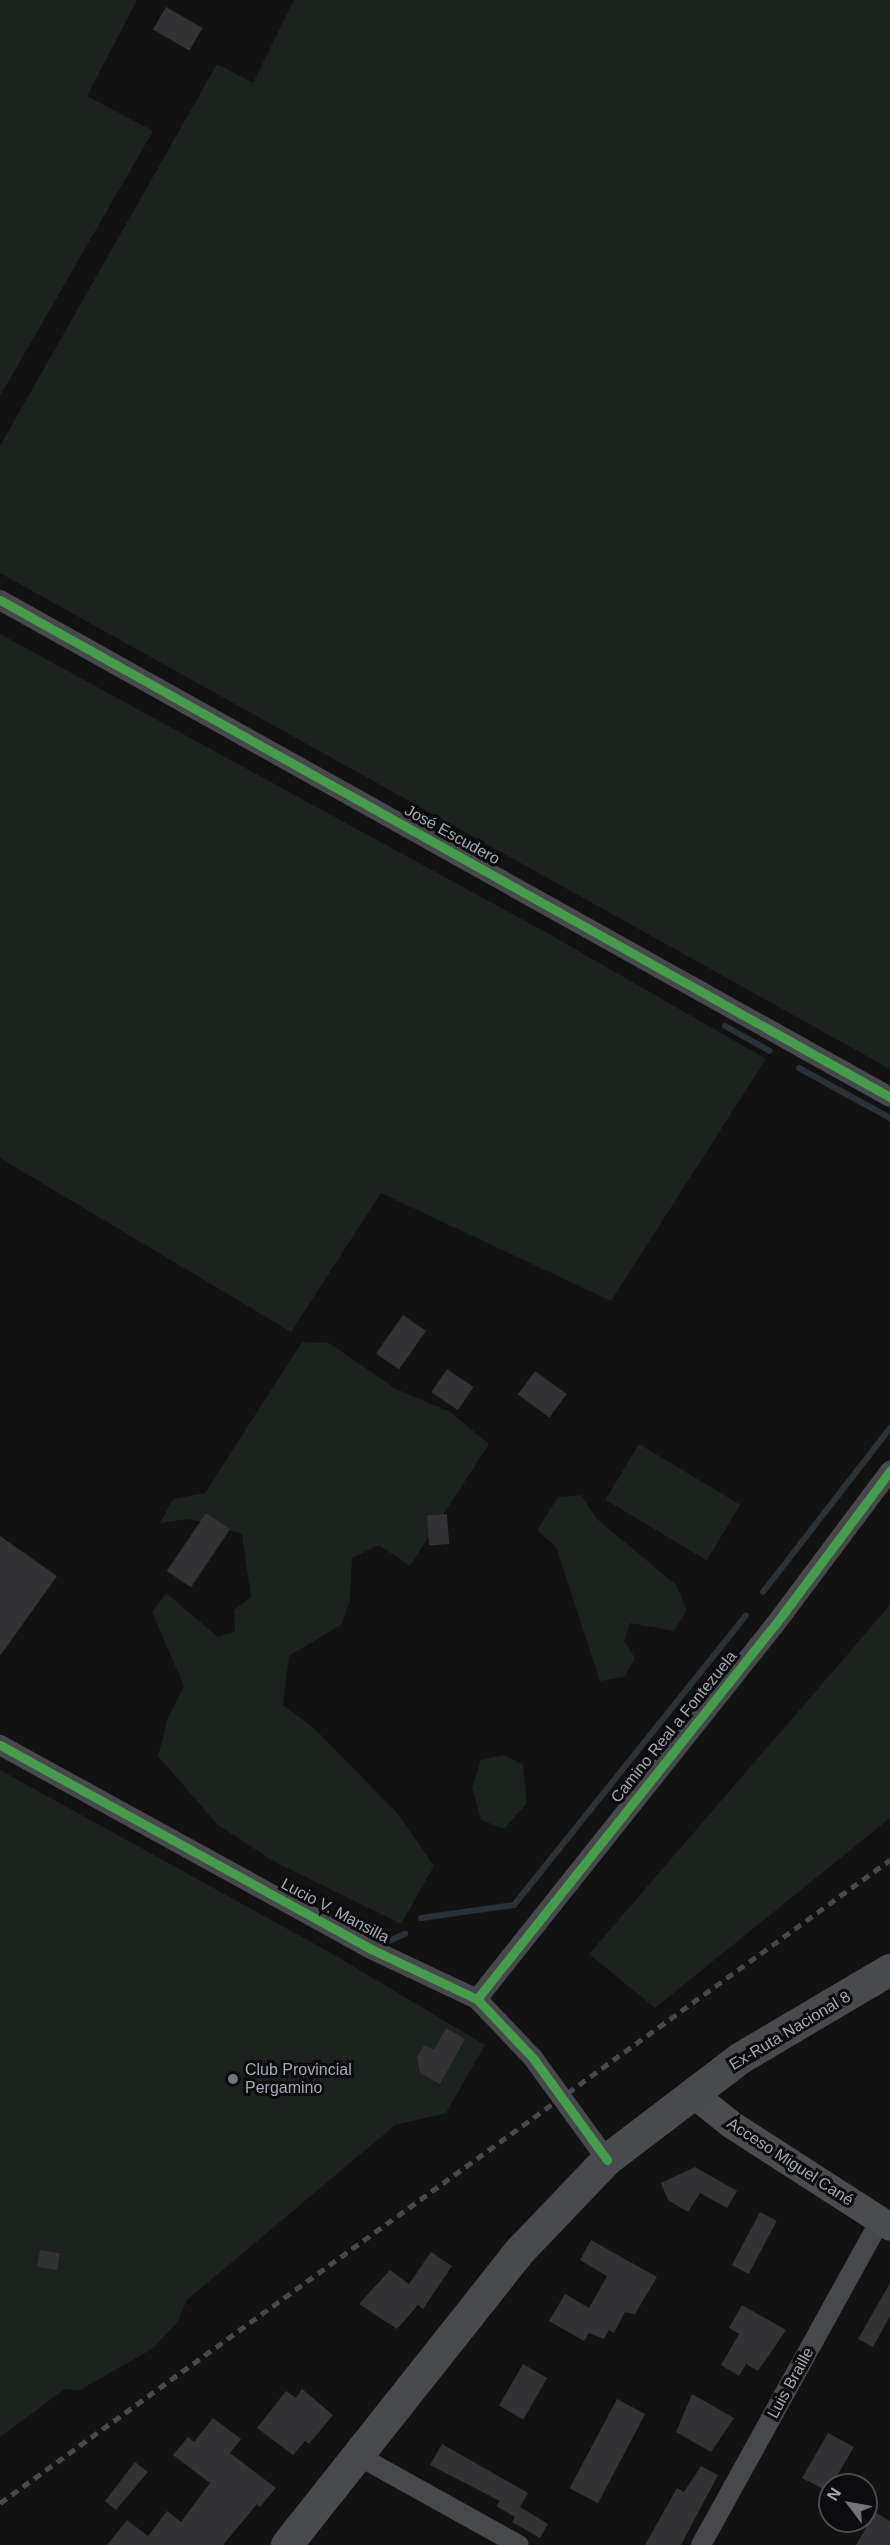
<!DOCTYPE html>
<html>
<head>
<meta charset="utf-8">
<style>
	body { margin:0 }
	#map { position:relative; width:890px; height:2545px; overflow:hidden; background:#121212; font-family:Arial,sans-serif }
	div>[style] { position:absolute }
	.green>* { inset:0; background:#1c221d; transform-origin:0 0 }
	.stream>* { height:6px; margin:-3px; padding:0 3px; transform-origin:3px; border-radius:3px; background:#2a3137 }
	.building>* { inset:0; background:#323235; transform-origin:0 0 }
	.street>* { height:20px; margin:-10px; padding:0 10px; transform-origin:10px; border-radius:10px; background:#47484b }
	.secondary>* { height:28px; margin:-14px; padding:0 14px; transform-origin:14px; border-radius:14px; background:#4b4c4f }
	.primary>* { height:32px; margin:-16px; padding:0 16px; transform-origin:16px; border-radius:16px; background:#494a4d }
	.rail>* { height:4.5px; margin-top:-2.25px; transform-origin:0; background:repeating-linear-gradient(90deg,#47484b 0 8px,transparent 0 14px) }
	.cycleway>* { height:9px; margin:-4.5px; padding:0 4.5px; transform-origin:4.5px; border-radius:4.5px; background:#469c4c }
	.dots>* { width:16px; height:16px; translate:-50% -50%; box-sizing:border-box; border:3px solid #0c0c0e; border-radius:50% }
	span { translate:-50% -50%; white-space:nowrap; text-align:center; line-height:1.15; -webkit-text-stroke:6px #0c0c0e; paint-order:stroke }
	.street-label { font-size:16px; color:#a3a8b3 }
	.poi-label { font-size:16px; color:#a3a8b3 }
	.left { translate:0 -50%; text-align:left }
	.north { position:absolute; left:818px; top:2473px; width:60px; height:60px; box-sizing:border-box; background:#0c0c0e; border:2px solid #484a50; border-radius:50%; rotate:302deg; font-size:16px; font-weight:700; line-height:24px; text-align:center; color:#a3a8b3 }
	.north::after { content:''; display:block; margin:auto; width:21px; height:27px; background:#70747b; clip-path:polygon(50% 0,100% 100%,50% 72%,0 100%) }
</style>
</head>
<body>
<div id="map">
	<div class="green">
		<i style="clip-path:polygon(0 0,137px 0,87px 96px,153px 131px,0 396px)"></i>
		<i style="clip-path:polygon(294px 0,890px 0,890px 1069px,0 573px,0 446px,217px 64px,253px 83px)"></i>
		<i style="clip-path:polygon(0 634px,549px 934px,766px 1059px,611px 1301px,381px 1193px,291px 1332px,0 1158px)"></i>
		<i style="clip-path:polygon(302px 1342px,329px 1343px,396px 1389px,450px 1412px,489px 1444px,410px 1566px,379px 1545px,352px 1558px,350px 1601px,341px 1625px,289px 1656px,283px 1705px,315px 1729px,398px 1814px,434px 1866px,401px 1924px,273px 1861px,218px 1825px,158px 1756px,168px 1718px,184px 1686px,152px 1612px,166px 1593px,218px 1637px,235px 1631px,234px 1610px,251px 1597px,242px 1534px,189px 1519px,160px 1523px,173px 1499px,205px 1493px)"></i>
		<i style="left:639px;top:1444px;width:118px;height:65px;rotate:31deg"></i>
		<i style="clip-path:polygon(581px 1495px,597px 1519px,676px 1585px,687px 1610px,674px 1631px,630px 1623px,624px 1641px,635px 1658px,624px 1677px,600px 1681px,556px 1547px,537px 1530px,558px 1497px)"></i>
		<i style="clip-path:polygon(890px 1605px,890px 1818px,655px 2008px,589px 1954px)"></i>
		<i style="clip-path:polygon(504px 1755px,523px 1765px,527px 1803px,504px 1829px,481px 1820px,472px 1787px,481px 1760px)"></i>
		<i style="clip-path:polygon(0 1770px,331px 1953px,485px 2045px,446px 2113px,395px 2125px,187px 2300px,177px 2323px,152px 2349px,78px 2391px,65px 2389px,0 2437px)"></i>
	</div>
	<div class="stream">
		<i style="left:725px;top:1026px;width:51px;rotate:29.1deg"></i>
		<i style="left:799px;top:1068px;width:104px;rotate:28.8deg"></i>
		<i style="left:763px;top:1592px;width:207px;rotate:-52.2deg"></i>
		<i style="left:421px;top:1918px;width:94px;rotate:-8deg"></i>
		<i style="left:514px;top:1905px;width:371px;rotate:-51.3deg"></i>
		<i style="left:372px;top:1935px;width:16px;rotate:27deg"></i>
		<i style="left:386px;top:1942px;width:21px;rotate:-23deg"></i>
	</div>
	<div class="building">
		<i style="left:166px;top:7px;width:42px;height:26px;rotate:30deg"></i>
		<i style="left:403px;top:1315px;width:28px;height:47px;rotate:35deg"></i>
		<i style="left:447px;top:1369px;width:32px;height:28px;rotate:34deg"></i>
		<i style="left:535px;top:1371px;width:39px;height:29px;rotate:36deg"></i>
		<i style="left:206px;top:1513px;width:29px;height:70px;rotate:34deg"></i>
		<i style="left:447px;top:1514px;width:30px;height:20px;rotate:86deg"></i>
		<i style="clip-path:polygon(0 1536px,57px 1576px,0 1656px)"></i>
		<i style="clip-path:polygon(446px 2028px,465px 2039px,440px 2084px,420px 2073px,417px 2057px,424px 2045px,434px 2050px)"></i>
		<i style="clip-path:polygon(695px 2167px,737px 2191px,727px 2208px,700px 2193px,688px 2212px,668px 2200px,661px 2183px)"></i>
		<i style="left:760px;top:2212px;width:19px;height:60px;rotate:28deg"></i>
		<i style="clip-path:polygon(591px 2240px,657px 2277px,635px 2314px,625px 2312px,614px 2333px,609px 2330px,604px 2339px,589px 2333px,584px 2341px,549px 2321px,565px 2294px,589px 2308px,607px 2276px,580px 2260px)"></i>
		<i style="left:40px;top:2250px;width:20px;height:17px;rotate:9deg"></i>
		<i style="clip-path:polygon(431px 2252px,452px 2266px,423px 2309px,418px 2305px,397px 2329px,359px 2304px,390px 2270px,409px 2284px)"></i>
		<i style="clip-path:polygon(890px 2283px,890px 2316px,873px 2347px,858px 2339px)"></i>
		<i style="clip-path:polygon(742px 2305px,786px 2330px,758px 2371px,746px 2364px,739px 2376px,721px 2365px,739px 2334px,729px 2328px)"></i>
		<i style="left:523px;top:2364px;width:28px;height:48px;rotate:30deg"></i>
		<i style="clip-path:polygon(302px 2389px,333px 2415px,309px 2444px,305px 2441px,293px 2455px,257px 2428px,286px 2391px,296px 2398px)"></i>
		<i style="clip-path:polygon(692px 2394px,734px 2418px,711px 2452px,676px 2432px)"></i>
		<i style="left:617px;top:2399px;width:32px;height:101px;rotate:28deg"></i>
		<i style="clip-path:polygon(213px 2418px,241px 2439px,230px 2453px,276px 2488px,260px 2507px,257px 2504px,223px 2545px,107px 2545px,127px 2520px,148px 2536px,167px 2511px,181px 2522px,210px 2483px,173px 2455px,188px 2437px,194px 2442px)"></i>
		<i style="clip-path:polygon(828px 2433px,854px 2447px,829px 2489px,823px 2489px,802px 2478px)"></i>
		<i style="clip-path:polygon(442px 2444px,528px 2493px,520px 2507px,548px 2524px,540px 2538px,512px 2522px,515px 2517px,496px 2506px,500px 2501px,430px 2465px)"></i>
		<i style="clip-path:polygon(135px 2462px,148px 2472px,116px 2510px,105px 2501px)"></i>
		<i style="clip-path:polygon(701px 2466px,718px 2475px,681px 2545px,645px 2545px,677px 2488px,684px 2492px)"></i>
		<i style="clip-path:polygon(866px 2507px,890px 2521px,890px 2545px,856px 2545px,866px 2528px)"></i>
	</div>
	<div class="street">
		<i style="left:0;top:600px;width:1019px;rotate:29.18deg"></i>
		<i style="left:0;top:1745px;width:423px;rotate:28.8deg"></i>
		<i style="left:371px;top:1949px;width:117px;rotate:25.3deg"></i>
		<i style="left:477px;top:1999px;width:81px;rotate:46.5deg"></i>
		<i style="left:533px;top:2058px;width:126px;rotate:54deg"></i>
		<i style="left:477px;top:1999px;width:477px;rotate:-51.5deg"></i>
		<i style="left:774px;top:1626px;width:194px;rotate:-53.2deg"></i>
		<i style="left:357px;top:2455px;width:185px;rotate:29.1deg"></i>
		<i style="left:701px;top:2545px;width:370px;rotate:-61.1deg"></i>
	</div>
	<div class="secondary">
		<i style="left:692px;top:2093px;width:51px;rotate:38.7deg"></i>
		<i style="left:732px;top:2125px;width:188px;rotate:32.8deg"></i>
	</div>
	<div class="primary">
		<i style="left:287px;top:2545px;width:377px;rotate:-51.6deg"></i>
		<i style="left:521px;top:2250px;width:124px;rotate:-46.3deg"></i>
		<i style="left:607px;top:2160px;width:168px;rotate:-37.3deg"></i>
		<i style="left:741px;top:2058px;width:173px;rotate:-30.6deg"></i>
	</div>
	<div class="rail">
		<i style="left:0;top:2503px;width:1098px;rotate:-35.85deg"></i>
	</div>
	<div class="cycleway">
		<i style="left:0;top:600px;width:1019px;rotate:29.18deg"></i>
		<i style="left:0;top:1745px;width:423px;rotate:28.8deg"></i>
		<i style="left:371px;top:1949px;width:117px;rotate:25.3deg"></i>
		<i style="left:477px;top:1999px;width:81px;rotate:46.5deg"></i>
		<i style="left:533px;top:2058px;width:126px;rotate:54deg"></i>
		<i style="left:477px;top:1999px;width:477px;rotate:-51.5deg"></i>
		<i style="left:774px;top:1626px;width:194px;rotate:-53.2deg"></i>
	</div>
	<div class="dots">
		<i style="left:233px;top:2079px;background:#70747b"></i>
	</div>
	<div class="street-label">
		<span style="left:452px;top:835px;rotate:29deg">José Escudero</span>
		<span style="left:674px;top:1727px;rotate:-51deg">Camino Real a Fontezuela</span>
		<span style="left:335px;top:1911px;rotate:28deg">Lucio V. Mansilla</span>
		<span style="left:790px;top:2031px;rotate:-31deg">Ex-Ruta Nacional 8</span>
		<span style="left:790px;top:2162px;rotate:33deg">Acceso Miguel Cané</span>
		<span style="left:791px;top:2383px;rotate:-61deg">Luis Braille</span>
	</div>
	<div class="poi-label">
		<span class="left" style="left:245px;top:2079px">Club Provincial<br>Pergamino</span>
	</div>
	<div class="north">N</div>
</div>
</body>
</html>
